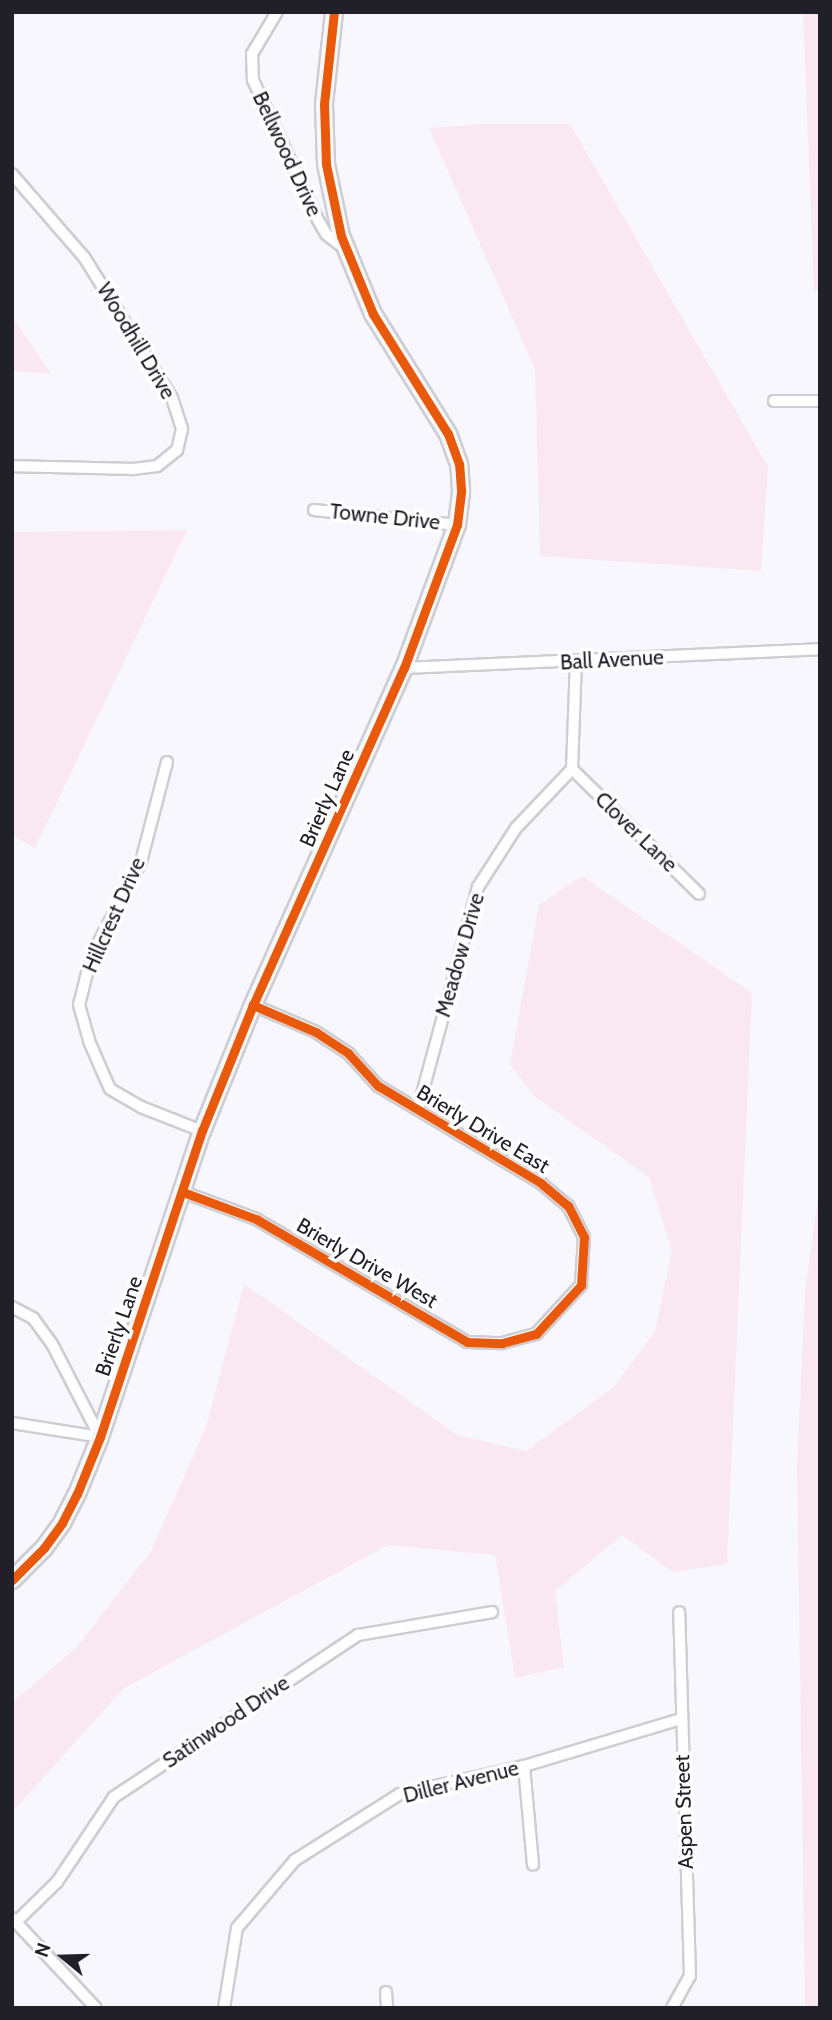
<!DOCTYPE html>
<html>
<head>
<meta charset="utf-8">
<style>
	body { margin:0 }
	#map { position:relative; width:832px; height:2020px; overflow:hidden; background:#f8f7fd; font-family:Cabin,sans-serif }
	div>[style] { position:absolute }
	.green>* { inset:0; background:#fae8f1 }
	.roads { filter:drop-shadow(2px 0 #cecdd3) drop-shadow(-2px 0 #cecdd3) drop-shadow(0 2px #cecdd3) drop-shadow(0 -2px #cecdd3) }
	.street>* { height:10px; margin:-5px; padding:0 5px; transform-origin:5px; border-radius:5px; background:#fefeff }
	.secondary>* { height:16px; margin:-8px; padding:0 8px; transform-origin:8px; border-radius:8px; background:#f6f8fa }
	.cycleway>* { height:9px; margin:-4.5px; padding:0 4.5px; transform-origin:4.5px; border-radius:4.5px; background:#e8590c }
	span { translate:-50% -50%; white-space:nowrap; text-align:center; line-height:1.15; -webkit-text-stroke:7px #fff; paint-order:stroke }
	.street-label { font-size:21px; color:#212029 }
	.frame { position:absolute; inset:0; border:14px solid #212029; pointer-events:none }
	.north { position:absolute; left:28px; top:1922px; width:70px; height:70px; -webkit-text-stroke:5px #fff; paint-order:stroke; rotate:289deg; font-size:19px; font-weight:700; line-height:28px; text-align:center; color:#212029 }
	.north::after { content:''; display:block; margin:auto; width:24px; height:32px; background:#212029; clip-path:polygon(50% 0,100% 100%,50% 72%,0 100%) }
</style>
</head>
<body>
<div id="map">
	<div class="green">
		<i style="clip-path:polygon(803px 12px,820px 12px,820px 291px,814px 291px)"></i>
		<i style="clip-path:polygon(481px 124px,570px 124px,768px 467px,761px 571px,540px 556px,535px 369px,429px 128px)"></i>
		<i style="clip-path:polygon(12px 316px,51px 374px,12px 371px)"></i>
		<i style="clip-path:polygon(187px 530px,35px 848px,12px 835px,12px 532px)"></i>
		<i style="clip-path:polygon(582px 876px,752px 993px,727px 1564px,673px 1572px,622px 1535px,555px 1591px,564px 1667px,515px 1678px,495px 1555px,388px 1545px,124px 1688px,13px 1811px,12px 1703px,77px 1647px,151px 1551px,206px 1427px,244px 1284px,457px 1435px,526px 1451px,613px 1388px,655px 1332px,672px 1251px,649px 1177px,534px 1096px,510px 1064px,539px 905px)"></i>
		<i style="clip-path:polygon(820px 1182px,820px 2008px,805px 2008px,797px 1468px,805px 1292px)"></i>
	</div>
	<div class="roads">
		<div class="street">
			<i style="left:277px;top:12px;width:49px;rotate:120.8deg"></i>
			<i style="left:252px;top:54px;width:26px;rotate:88deg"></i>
			<i style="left:253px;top:80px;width:154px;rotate:65.1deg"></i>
			<i style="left:318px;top:220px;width:16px;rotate:60deg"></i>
			<i style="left:326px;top:234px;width:23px;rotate:38deg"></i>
			<i style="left:12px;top:174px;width:110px;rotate:49.1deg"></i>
			<i style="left:84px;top:257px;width:166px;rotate:58deg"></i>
			<i style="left:172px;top:398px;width:33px;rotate:72deg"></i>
			<i style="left:182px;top:429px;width:22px;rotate:103deg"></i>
			<i style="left:177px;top:450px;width:26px;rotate:141deg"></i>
			<i style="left:157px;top:466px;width:26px;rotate:173deg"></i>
			<i style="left:131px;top:469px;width:119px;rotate:-178.6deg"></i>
			<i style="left:774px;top:401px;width:46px"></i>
			<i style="left:314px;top:510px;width:144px;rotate:6deg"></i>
			<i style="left:404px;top:668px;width:416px;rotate:-2.6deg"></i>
			<i style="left:167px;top:762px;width:103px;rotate:104.6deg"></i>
			<i style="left:141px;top:862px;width:107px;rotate:117.8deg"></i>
			<i style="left:91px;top:957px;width:49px;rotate:104deg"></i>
			<i style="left:79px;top:1005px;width:37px;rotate:74deg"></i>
			<i style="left:89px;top:1041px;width:52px;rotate:66.4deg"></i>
			<i style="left:110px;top:1089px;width:36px;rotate:30deg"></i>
			<i style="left:141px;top:1107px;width:66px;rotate:21.5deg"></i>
			<i style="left:572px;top:769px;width:178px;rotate:44.5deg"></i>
			<i style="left:418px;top:1109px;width:230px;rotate:-74.9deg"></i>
			<i style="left:478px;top:887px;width:70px;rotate:-57.2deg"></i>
			<i style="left:516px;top:828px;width:81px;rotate:-46.5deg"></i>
			<i style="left:572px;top:769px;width:107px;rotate:-87.9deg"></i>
			<i style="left:183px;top:1192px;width:78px;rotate:20.3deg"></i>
			<i style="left:256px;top:1219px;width:244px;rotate:30.2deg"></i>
			<i style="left:467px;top:1342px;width:35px;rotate:2deg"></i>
			<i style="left:502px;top:1343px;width:35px;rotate:-15deg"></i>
			<i style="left:536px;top:1334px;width:67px;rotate:-47.4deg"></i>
			<i style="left:581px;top:1285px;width:48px;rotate:-86.4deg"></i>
			<i style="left:584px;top:1237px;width:35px;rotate:-117deg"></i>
			<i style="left:568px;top:1206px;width:35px;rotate:-140deg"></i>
			<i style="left:541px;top:1183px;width:190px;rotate:-149.2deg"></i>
			<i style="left:378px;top:1086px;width:45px;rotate:-132.3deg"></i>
			<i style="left:348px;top:1053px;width:38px;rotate:-147deg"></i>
			<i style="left:316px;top:1032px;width:69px;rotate:-156.8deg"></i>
			<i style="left:12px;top:1307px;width:24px;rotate:28deg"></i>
			<i style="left:33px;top:1318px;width:32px;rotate:54deg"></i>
			<i style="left:52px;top:1344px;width:105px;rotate:62.7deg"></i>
			<i style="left:12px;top:1423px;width:89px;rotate:9deg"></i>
			<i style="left:524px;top:1766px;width:99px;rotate:84.8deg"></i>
			<i style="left:12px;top:1918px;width:123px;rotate:47deg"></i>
			<i style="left:16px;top:1922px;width:57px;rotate:-44.3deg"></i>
			<i style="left:57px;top:1882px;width:102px;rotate:-56.2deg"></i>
			<i style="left:114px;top:1797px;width:293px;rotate:-33.6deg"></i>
			<i style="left:358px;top:1635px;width:136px;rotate:-9.7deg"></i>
			<i style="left:386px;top:1992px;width:16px;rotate:86deg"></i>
			<i style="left:224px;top:2008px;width:81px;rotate:-80.8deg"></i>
			<i style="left:237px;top:1928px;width:89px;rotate:-49.5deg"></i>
			<i style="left:295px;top:1860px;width:124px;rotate:-32.2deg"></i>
			<i style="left:400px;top:1794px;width:127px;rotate:-12.7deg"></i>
			<i style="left:524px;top:1766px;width:164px;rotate:-16.7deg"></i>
			<i style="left:672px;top:2008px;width:37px;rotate:-61deg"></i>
			<i style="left:690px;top:1976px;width:364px;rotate:-91.7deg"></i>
		</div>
		<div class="secondary">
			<i style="left:12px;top:1580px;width:45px;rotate:-45deg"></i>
			<i style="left:44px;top:1548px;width:31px;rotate:-54deg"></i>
			<i style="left:62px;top:1523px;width:33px;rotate:-63deg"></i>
			<i style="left:77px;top:1494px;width:61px;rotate:-68deg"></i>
			<i style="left:100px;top:1437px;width:323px;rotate:-71.6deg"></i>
			<i style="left:202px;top:1131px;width:136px;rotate:-68deg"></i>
			<i style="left:253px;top:1005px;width:369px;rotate:-65.9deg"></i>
			<i style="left:404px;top:668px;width:153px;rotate:-69.7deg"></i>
			<i style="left:457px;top:525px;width:35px;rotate:-83deg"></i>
			<i style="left:461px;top:490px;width:26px;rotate:-94deg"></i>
			<i style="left:459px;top:464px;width:32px;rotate:-110deg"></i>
			<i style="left:448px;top:434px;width:142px;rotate:-122deg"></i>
			<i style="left:373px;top:314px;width:84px;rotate:-112.3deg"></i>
			<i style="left:341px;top:236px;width:74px;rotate:-101.8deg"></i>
			<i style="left:326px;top:164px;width:60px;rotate:-91.9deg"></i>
			<i style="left:324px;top:104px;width:93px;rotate:-83.8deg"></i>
		</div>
	</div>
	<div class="cycleway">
		<i style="left:183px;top:1192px;width:78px;rotate:20.3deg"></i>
		<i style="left:256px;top:1219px;width:244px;rotate:30.2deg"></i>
		<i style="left:467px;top:1342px;width:35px;rotate:2deg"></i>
		<i style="left:502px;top:1343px;width:35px;rotate:-15deg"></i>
		<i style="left:536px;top:1334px;width:67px;rotate:-47.4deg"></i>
		<i style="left:581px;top:1285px;width:48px;rotate:-86.4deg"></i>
		<i style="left:584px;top:1237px;width:35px;rotate:-117deg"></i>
		<i style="left:568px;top:1206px;width:35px;rotate:-140deg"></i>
		<i style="left:541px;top:1183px;width:190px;rotate:-149.2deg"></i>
		<i style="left:378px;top:1086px;width:45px;rotate:-132.3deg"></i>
		<i style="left:348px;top:1053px;width:38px;rotate:-147deg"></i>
		<i style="left:316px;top:1032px;width:69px;rotate:-156.8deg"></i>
		<i style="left:12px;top:1580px;width:45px;rotate:-45deg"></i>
		<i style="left:44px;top:1548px;width:31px;rotate:-54deg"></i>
		<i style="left:62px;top:1523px;width:33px;rotate:-63deg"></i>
		<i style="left:77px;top:1494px;width:61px;rotate:-68deg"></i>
		<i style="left:100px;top:1437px;width:323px;rotate:-71.6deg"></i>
		<i style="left:202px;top:1131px;width:136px;rotate:-68deg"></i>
		<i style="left:253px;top:1005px;width:369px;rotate:-65.9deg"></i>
		<i style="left:404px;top:668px;width:153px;rotate:-69.7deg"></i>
		<i style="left:457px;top:525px;width:35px;rotate:-83deg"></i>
		<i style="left:461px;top:490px;width:26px;rotate:-94deg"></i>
		<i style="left:459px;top:464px;width:32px;rotate:-110deg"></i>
		<i style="left:448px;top:434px;width:142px;rotate:-122deg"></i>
		<i style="left:373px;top:314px;width:84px;rotate:-112.3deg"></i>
		<i style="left:341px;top:236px;width:74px;rotate:-101.8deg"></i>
		<i style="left:326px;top:164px;width:60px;rotate:-91.9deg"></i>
		<i style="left:324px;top:104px;width:93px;rotate:-83.8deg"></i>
	</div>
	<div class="street-label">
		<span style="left:287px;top:154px;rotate:65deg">Bellwood Drive</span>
		<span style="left:136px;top:341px;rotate:59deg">Woodhill Drive</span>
		<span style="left:385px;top:517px;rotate:6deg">Towne Drive</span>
		<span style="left:612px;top:660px;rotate:-3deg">Ball Avenue</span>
		<span style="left:327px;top:798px;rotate:-66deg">Brierly Lane</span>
		<span style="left:636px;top:832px;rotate:44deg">Clover Lane</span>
		<span style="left:114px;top:915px;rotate:-66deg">Hillcrest Drive</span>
		<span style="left:460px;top:955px;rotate:-74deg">Meadow Drive</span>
		<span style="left:483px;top:1129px;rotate:31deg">Brierly Drive East</span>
		<span style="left:367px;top:1263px;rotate:30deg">Brierly Drive West</span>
		<span style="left:119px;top:1326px;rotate:-71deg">Brierly Lane</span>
		<span style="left:226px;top:1722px;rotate:-34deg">Satinwood Drive</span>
		<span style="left:461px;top:1782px;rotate:-14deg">Diller Avenue</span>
		<span style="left:684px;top:1812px;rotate:-92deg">Aspen Street</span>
	</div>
	<div class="frame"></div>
	<div class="north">N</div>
</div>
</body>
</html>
